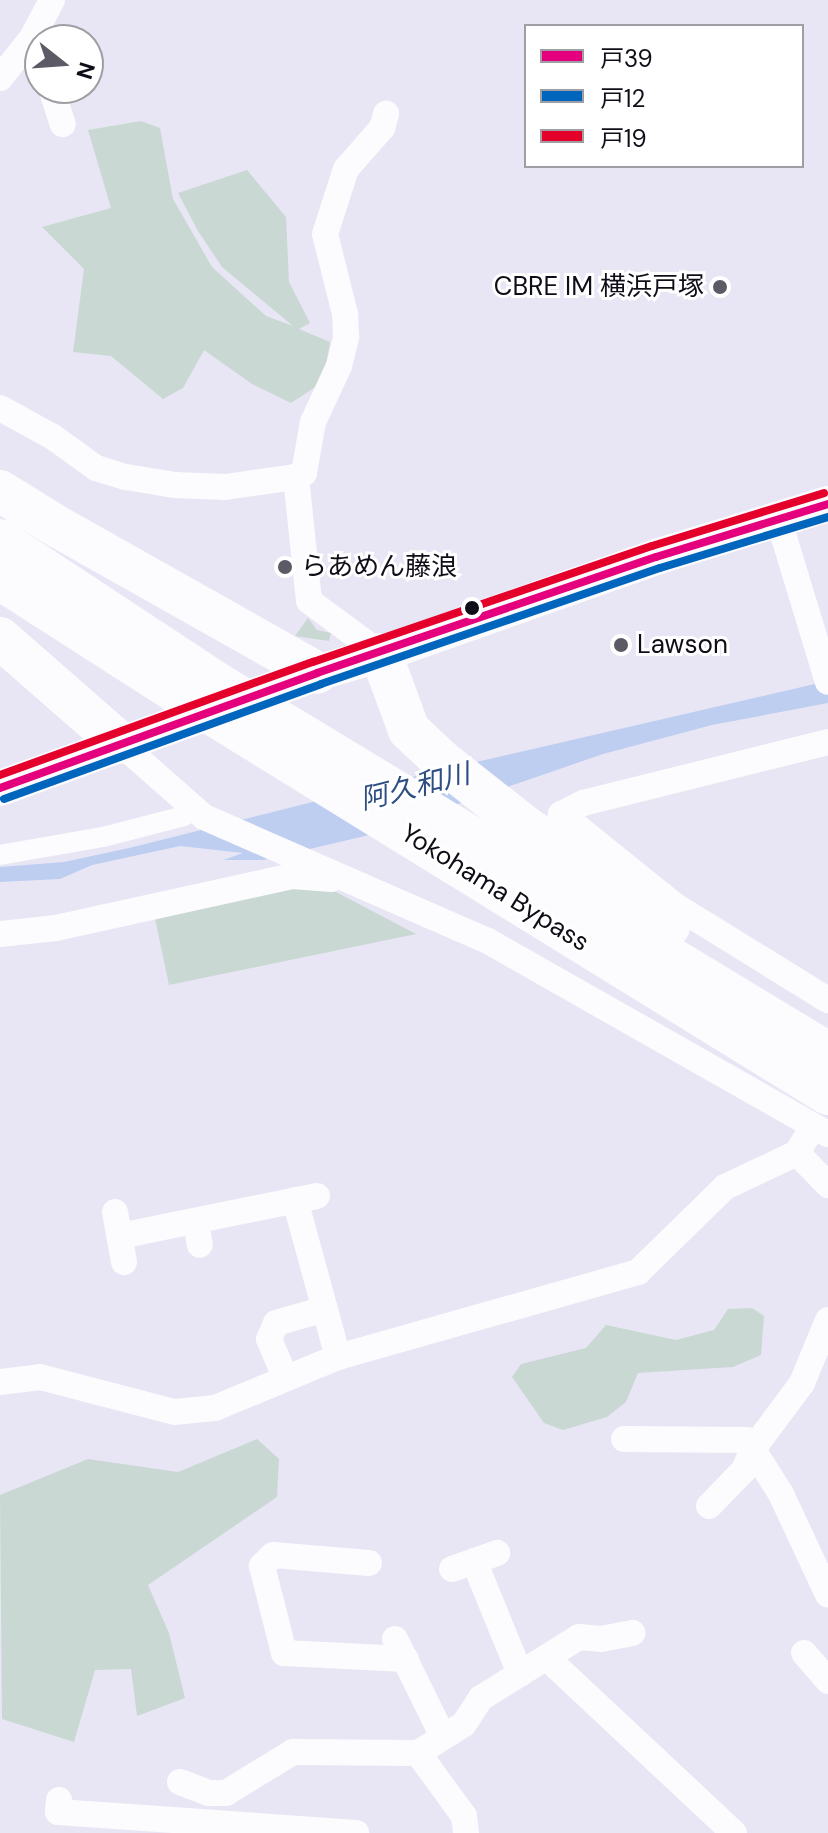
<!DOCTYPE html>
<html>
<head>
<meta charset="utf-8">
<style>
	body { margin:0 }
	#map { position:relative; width:828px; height:1833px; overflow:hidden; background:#e8e6f4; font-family:"DM Sans","Noto Sans JP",sans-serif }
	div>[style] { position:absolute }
	.green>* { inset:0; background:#c9d8d3 }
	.water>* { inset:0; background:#bdcef0 }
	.pedestrian>* { height:20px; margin:-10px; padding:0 10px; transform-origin:10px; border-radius:10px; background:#fcfbfd }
	.minor>* { height:26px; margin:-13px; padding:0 13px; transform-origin:13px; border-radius:13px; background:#fcfbfd }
	.secondary>* { height:36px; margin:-18px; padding:0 18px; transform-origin:18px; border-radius:18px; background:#fcfbfd }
	.trunk>* { height:42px; margin:-21px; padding:0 21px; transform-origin:21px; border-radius:21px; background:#fcfbfd }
	.bus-1>* { height:8px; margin:-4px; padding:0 4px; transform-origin:4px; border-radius:4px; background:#e5007d }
	.bus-2>* { height:8px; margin:-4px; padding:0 4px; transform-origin:4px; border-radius:4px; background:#0065bd }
	.bus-3>* { height:8px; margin:-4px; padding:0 4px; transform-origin:4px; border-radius:4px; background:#e4002b }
	.dots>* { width:22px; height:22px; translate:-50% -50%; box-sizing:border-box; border:4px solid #fff; border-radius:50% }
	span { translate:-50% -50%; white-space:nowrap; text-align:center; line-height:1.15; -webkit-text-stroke:6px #fff; paint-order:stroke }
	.poi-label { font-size:26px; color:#0f0e18 }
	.right { translate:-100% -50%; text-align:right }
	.left { translate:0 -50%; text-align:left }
	.street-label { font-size:26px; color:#0f0e18 }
	.water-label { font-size:28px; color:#2e4e83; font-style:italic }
	.legend { position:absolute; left:524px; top:24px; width:280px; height:144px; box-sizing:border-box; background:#fff; border:2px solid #9f9fa3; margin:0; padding:10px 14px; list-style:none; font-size:24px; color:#0f0e18 }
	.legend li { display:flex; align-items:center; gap:16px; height:40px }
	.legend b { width:40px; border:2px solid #9f9fa3 }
	.north { position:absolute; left:24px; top:24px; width:80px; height:80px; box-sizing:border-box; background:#fff; border:2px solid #9f9fa3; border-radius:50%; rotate:107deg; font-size:22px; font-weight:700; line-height:32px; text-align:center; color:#0f0e18 }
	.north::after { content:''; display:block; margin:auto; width:28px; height:36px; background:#5b5a65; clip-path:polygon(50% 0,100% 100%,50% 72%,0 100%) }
</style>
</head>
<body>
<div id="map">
	<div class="green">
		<i style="clip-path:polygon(141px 121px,160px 128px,173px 199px,212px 267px,266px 316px,293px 326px,222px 267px,198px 231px,178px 193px,247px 170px,286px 217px,289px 282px,310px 323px,299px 329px,330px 342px,323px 382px,291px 403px,252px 384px,204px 350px,183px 388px,163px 399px,111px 356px,73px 352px,84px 269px,42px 227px,111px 208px,88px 130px)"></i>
		<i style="clip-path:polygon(308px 618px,317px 630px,331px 633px,329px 641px,295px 636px)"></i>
		<i style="clip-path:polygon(297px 886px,336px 892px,416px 934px,169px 985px,154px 914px)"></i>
		<i style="clip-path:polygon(752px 1308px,764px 1316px,761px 1355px,733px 1367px,638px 1373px,626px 1402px,607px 1417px,563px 1430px,544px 1423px,512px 1377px,521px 1364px,586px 1348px,606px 1325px,676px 1340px,714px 1330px,728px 1309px)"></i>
		<i style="clip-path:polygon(257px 1439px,279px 1459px,277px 1497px,148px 1585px,169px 1633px,185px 1698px,137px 1716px,131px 1669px,95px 1670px,74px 1742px,2px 1719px,0 1495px,88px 1459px,178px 1472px)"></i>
	</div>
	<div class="water">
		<i style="clip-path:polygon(828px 681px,828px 703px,712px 725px,603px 754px,365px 836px,263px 860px,224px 860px,204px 867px,243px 853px,180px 846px,92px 865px,60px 879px,0 882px,0 867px,64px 862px,129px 848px,424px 774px)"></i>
	</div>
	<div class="pedestrian">
		<i style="left:0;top:855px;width:105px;rotate:-9.9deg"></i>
		<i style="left:103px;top:837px;width:84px;rotate:-14.5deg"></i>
	</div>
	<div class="minor">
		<i style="left:0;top:78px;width:51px;rotate:-51.3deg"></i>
		<i style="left:32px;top:38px;width:43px;rotate:-62.2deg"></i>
		<i style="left:51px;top:88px;width:38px;rotate:72deg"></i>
		<i style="left:0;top:408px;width:60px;rotate:28.7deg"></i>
		<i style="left:53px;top:437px;width:53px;rotate:35.8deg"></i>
		<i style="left:96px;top:468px;width:31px;rotate:17deg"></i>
		<i style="left:126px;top:477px;width:50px;rotate:9.3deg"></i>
		<i style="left:175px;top:485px;width:50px;rotate:2.3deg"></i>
		<i style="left:225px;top:487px;width:72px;rotate:-8deg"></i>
		<i style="left:779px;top:521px;width:168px;rotate:73.1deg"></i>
		<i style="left:381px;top:654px;width:89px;rotate:-143.6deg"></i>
		<i style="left:309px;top:601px;width:125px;rotate:-96deg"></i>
		<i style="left:296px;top:477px;width:9px;rotate:-27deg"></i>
		<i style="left:304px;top:473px;width:52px;rotate:-80deg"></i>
		<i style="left:313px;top:422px;width:62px;rotate:-65.1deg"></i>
		<i style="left:339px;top:366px;width:30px;rotate:-76deg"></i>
		<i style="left:346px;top:337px;width:23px;rotate:-92deg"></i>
		<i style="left:345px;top:314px;width:82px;rotate:-104deg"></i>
		<i style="left:325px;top:234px;width:68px;rotate:-72.1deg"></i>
		<i style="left:346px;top:169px;width:55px;rotate:-48.7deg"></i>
		<i style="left:382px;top:128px;width:15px;rotate:-74deg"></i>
		<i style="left:828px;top:742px;width:252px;rotate:166deg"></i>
		<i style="left:583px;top:803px;width:25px;rotate:153deg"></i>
		<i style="left:561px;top:814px;width:145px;rotate:38.8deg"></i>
		<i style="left:674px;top:905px;width:181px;rotate:31.7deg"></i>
		<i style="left:120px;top:743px;width:112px;rotate:41.4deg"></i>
		<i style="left:204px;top:817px;width:310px;rotate:23.6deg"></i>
		<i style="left:488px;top:941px;width:391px;rotate:29.6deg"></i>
		<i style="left:0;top:934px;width:56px;rotate:-6.1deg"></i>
		<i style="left:56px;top:928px;width:242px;rotate:-12.4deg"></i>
		<i style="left:292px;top:876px;width:40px;rotate:4.3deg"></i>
		<i style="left:797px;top:1153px;width:45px;rotate:45.9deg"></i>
		<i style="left:295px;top:1200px;width:163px;rotate:74.7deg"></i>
		<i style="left:115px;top:1212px;width:51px;rotate:79.8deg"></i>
		<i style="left:196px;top:1221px;width:24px;rotate:81deg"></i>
		<i style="left:120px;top:1236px;width:201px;rotate:-11.5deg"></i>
		<i style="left:285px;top:1377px;width:41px;rotate:-112.8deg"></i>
		<i style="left:269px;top:1339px;width:17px;rotate:-66deg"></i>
		<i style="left:276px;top:1323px;width:51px;rotate:-15.9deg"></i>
		<i style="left:0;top:1382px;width:40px;rotate:-7.1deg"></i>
		<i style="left:40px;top:1377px;width:138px;rotate:14.6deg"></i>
		<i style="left:174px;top:1412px;width:41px;rotate:-5.6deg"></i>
		<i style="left:215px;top:1408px;width:133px;rotate:-22.5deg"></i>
		<i style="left:338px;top:1357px;width:312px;rotate:-15.8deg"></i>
		<i style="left:638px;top:1272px;width:122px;rotate:-44.3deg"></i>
		<i style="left:725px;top:1187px;width:80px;rotate:-25.3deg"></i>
		<i style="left:797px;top:1153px;width:31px;rotate:-59deg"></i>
		<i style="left:624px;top:1439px;width:123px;rotate:0.5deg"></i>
		<i style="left:747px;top:1440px;width:64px;rotate:57.8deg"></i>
		<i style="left:781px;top:1494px;width:111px;rotate:65deg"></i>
		<i style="left:709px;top:1506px;width:50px;rotate:-45.8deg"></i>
		<i style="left:744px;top:1470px;width:23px;rotate:-67deg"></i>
		<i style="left:753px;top:1449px;width:82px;rotate:-53.4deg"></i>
		<i style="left:802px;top:1383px;width:68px;rotate:-67.6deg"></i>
		<i style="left:474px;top:1561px;width:122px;rotate:67.8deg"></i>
		<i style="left:369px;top:1563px;width:96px;rotate:-175.2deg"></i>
		<i style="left:273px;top:1555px;width:16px;rotate:135deg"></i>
		<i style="left:262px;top:1566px;width:90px;rotate:75.8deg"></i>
		<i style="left:284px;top:1653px;width:122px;rotate:2.8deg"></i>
		<i style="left:452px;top:1569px;width:48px;rotate:-19.6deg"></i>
		<i style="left:395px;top:1639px;width:107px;rotate:63.9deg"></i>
		<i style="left:804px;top:1653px;width:37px;rotate:49deg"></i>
		<i style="left:547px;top:1658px;width:256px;rotate:43.1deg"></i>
		<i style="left:418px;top:1753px;width:78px;rotate:53.9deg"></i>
		<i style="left:464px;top:1816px;width:17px;rotate:83deg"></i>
		<i style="left:180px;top:1782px;width:31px;rotate:21deg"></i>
		<i style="left:209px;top:1793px;width:17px"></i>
		<i style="left:226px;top:1793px;width:79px;rotate:-31.5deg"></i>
		<i style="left:293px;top:1752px;width:125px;rotate:0.5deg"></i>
		<i style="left:418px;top:1753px;width:54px;rotate:-32.2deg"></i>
		<i style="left:464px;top:1724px;width:31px;rotate:-57deg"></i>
		<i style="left:481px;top:1698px;width:115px;rotate:-31.9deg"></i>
		<i style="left:579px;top:1637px;width:22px;rotate:5deg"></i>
		<i style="left:601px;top:1639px;width:32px;rotate:-11deg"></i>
		<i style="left:59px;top:1800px;width:12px;rotate:95deg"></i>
		<i style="left:58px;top:1812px;width:299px;rotate:4deg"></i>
	</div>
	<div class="secondary">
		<i style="left:0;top:788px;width:337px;rotate:-19.9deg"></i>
		<i style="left:317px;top:673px;width:67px;rotate:-16.5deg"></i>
		<i style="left:381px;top:654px;width:292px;rotate:-19.4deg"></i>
		<i style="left:656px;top:557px;width:180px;rotate:-17.1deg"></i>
	</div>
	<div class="trunk">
		<i style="left:0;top:491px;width:70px;rotate:31.7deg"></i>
		<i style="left:60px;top:528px;width:295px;rotate:29.4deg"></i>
		<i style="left:0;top:540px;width:258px;rotate:33.4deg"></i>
		<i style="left:215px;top:682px;width:717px;rotate:31.18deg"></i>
		<i style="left:0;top:579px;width:215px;rotate:32.7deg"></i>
		<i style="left:181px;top:695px;width:760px;rotate:31.66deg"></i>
		<i style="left:0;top:638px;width:159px;rotate:41.2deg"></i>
		<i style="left:381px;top:654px;width:81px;rotate:69.8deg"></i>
		<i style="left:409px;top:730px;width:45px;rotate:43.2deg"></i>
		<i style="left:442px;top:761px;width:103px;rotate:38.3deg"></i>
		<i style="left:523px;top:825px;width:178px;rotate:34.9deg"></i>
	</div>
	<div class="bus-1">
		<i style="left:0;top:788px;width:337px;rotate:-19.9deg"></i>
		<i style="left:317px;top:673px;width:358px;rotate:-18.9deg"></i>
		<i style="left:656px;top:557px;width:180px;rotate:-17.1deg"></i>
	</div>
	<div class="bus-2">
		<i style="left:4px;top:799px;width:337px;rotate:-19.9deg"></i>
		<i style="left:321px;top:684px;width:358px;rotate:-18.9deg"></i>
		<i style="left:660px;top:568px;width:176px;rotate:-16.9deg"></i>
	</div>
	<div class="bus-3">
		<i style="left:0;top:775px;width:333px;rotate:-19.9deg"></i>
		<i style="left:313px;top:662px;width:358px;rotate:-18.9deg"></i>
		<i style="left:652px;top:546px;width:180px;rotate:-17.1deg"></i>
	</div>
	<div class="dots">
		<i style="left:720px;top:287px;background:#5b5a65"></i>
		<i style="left:285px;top:567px;background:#5b5a65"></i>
		<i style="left:472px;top:608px;background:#0f0e18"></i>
		<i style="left:621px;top:645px;background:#5b5a65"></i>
	</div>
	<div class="poi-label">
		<span class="right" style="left:704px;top:287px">CBRE IM 横浜戸塚</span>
		<span class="left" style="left:301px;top:567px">らあめん藤浪</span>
		<span class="left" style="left:637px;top:645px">Lawson</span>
	</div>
	<div class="street-label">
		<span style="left:495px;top:888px;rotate:32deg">Yokohama Bypass</span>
	</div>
	<div class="water-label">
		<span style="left:415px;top:787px;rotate:-14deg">阿久和川</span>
	</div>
	<ul class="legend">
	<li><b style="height:10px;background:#e5007d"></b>戸39</li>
	<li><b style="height:10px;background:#0065bd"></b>戸12</li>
	<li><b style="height:10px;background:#e4002b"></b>戸19</li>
	</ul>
	<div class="north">N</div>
</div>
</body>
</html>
